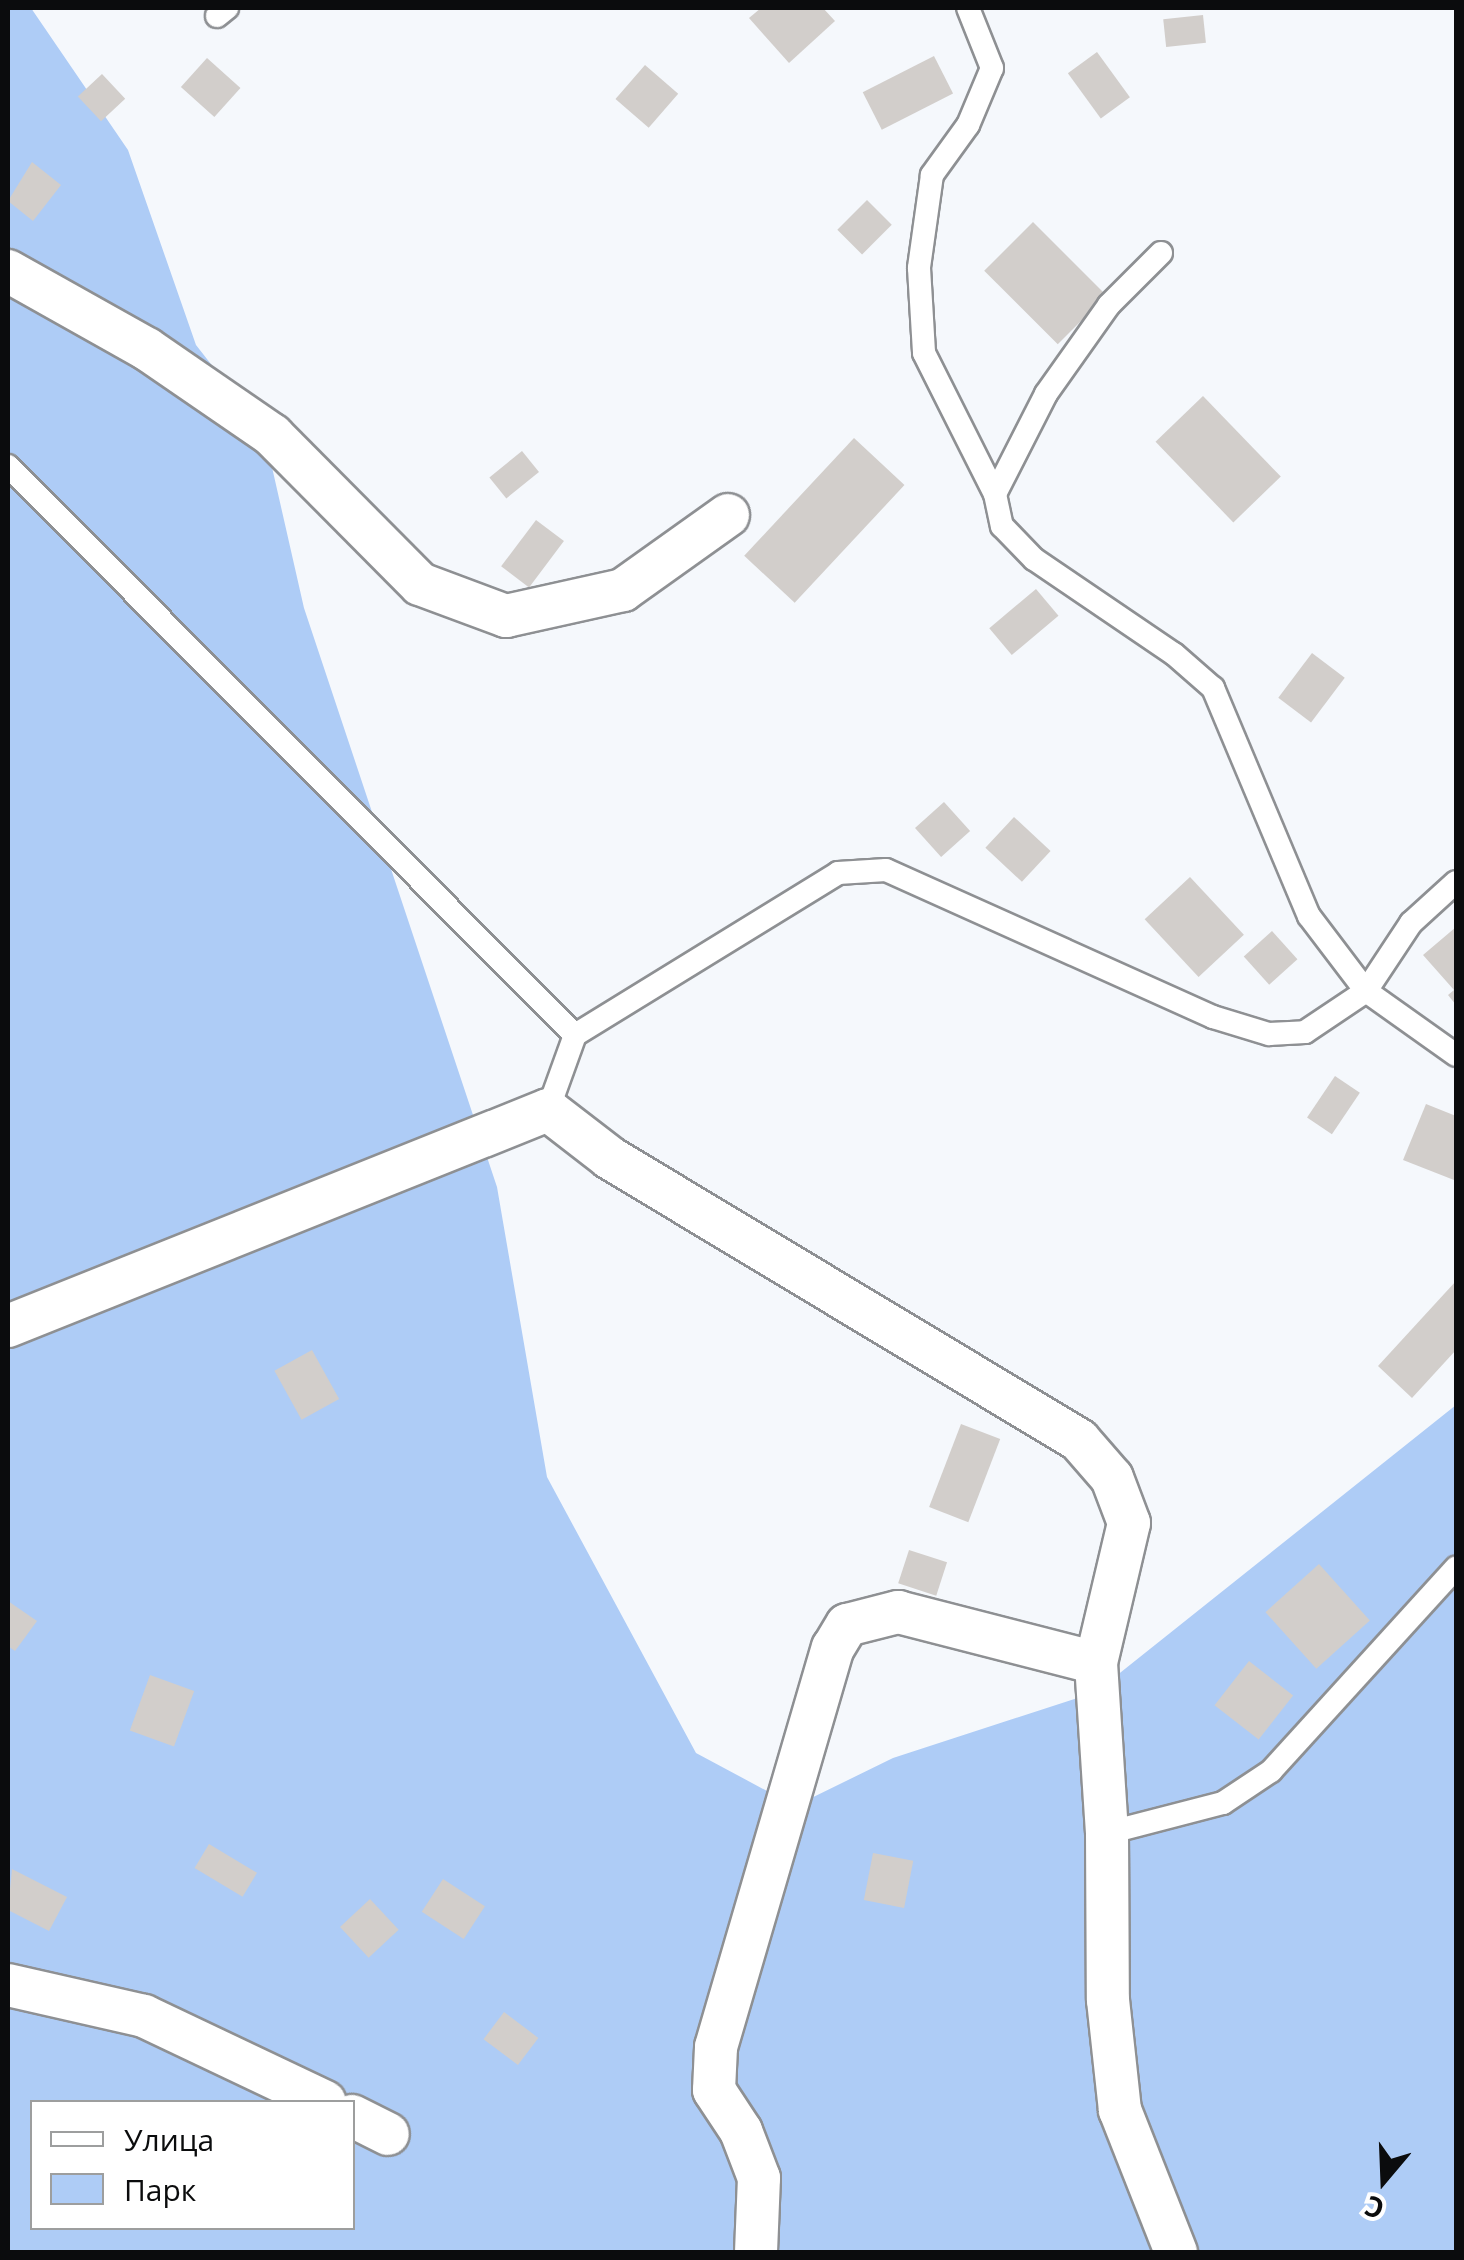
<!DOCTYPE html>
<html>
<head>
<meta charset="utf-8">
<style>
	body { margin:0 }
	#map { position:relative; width:1464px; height:2260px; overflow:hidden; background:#f5f8fc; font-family:"Open Sans",sans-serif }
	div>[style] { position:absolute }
	.green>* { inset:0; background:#aeccf6 }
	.building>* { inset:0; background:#d2cecb; transform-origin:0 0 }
	.roads { filter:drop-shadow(2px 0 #8e9093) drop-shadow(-2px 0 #8e9093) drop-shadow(0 2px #8e9093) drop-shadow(0 -2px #8e9093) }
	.service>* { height:22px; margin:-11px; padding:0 11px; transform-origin:11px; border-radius:11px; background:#fff }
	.minor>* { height:42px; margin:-21px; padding:0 21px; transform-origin:21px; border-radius:21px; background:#fff }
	span { translate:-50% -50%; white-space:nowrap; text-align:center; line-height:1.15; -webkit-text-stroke:9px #fff; paint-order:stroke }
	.frame { position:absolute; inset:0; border:10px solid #0b0c0d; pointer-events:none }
	.legend { position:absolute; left:30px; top:2100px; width:325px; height:130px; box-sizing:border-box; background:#fff; border:2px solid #9d9e9e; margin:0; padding:12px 18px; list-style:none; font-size:30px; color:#0b0c0d }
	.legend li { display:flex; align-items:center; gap:20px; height:50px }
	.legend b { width:50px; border:2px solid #9d9e9e }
	.north { position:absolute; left:1334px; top:2130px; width:100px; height:100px; -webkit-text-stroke:8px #fff; paint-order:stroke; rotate:199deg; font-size:28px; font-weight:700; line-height:40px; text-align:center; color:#0b0c0d }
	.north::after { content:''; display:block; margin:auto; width:35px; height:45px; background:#0b0c0d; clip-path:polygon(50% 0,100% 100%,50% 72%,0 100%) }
</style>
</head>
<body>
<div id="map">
	<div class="green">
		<i style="clip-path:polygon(evenodd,8px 8px,31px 8px,128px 150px,196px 345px,264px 432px,304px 608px,497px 1187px,547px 1477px,696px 1753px,795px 1806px,893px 1758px,1096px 1692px,1456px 1405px,1456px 2252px,8px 2252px,8px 8px,32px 2102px,352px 2102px,352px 2228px,32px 2228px,32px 2102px)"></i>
	</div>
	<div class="building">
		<i style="clip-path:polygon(761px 8px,823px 8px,835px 21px,789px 63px,749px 18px)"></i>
		<i style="left:1203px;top:15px;width:28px;height:40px;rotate:84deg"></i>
		<i style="left:1097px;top:52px;width:56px;height:36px;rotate:54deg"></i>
		<i style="left:934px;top:56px;width:42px;height:80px;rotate:63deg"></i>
		<i style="left:207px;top:58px;width:45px;height:39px;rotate:42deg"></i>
		<i style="left:645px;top:65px;width:44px;height:45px;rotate:41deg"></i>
		<i style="left:102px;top:74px;width:34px;height:33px;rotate:47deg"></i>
		<i style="clip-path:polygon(32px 162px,61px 185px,33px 221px,8px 201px)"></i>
		<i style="left:867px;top:200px;width:35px;height:42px;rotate:45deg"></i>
		<i style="left:1033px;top:222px;width:104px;height:69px;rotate:45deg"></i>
		<i style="left:1203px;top:396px;width:112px;height:66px;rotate:46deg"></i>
		<i style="left:854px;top:438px;width:69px;height:161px;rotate:43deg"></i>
		<i style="left:522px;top:451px;width:27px;height:42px;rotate:51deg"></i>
		<i style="left:536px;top:520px;width:35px;height:58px;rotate:37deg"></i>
		<i style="left:1036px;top:589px;width:35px;height:61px;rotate:50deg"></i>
		<i style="left:1312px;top:653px;width:41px;height:56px;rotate:37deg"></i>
		<i style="left:944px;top:802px;width:39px;height:39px;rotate:48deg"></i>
		<i style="left:1014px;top:817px;width:50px;height:42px;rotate:43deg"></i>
		<i style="left:1190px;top:877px;width:79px;height:62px;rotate:47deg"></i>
		<i style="clip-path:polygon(1456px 927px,1456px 1005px,1448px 995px,1454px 990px,1423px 955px)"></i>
		<i style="left:1272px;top:931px;width:38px;height:38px;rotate:48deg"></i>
		<i style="left:1335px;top:1076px;width:30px;height:50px;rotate:34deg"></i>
		<i style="clip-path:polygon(1426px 1104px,1456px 1116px,1454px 1180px,1403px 1160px)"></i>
		<i style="clip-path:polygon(1456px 1281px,1456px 1350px,1412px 1398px,1378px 1366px)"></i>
		<i style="left:312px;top:1350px;width:56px;height:43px;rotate:61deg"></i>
		<i style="left:961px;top:1424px;width:42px;height:89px;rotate:21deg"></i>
		<i style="left:909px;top:1550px;width:40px;height:35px;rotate:18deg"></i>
		<i style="left:1319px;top:1564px;width:76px;height:72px;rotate:48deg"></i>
		<i style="clip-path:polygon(8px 1601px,37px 1621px,15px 1651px,8px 1646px)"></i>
		<i style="left:1249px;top:1661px;width:56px;height:56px;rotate:38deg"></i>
		<i style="left:150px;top:1675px;width:47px;height:59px;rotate:20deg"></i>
		<i style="left:209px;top:1844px;width:56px;height:28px;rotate:31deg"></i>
		<i style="left:873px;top:1853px;width:41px;height:48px;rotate:11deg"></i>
		<i style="clip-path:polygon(12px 1869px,67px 1897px,49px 1931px,8px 1910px)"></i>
		<i style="left:443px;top:1879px;width:50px;height:39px;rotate:33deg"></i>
		<i style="left:370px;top:1899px;width:42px;height:41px;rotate:47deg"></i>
		<i style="left:504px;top:2012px;width:43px;height:34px;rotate:37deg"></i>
	</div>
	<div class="roads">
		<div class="service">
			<i style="left:968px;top:8px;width:65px;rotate:68.2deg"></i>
			<i style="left:992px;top:68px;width:62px;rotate:112.8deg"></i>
			<i style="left:968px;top:125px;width:62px;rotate:125.8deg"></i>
			<i style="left:932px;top:175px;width:94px;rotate:98deg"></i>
			<i style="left:919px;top:268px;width:85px;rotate:86.6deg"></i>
			<i style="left:924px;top:353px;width:158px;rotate:63.3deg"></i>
			<i style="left:217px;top:16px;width:13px;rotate:-39deg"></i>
			<i style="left:1161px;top:253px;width:74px;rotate:135deg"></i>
			<i style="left:1109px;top:305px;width:109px;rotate:125.3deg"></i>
			<i style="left:1046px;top:394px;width:112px;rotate:117deg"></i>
			<i style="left:995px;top:494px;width:33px;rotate:78deg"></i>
			<i style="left:1002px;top:526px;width:46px;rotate:45.9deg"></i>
			<i style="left:1034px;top:559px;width:169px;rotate:34.2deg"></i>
			<i style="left:1174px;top:654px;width:52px;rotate:41.1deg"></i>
			<i style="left:1213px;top:688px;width:247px;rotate:67.2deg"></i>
			<i style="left:1309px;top:916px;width:94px;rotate:52.8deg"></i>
			<i style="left:1366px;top:991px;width:82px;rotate:-56.5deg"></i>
			<i style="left:1411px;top:923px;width:61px;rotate:-42.3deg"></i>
			<i style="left:8px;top:466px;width:803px;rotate:45.1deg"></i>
			<i style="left:548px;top:1110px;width:80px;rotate:-70.2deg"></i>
			<i style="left:575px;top:1035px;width:309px;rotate:-31.6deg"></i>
			<i style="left:838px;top:873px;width:48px;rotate:-3.6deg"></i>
			<i style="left:886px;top:870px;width:359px;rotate:24.2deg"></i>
			<i style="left:1213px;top:1017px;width:59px;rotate:16.9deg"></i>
			<i style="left:1269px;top:1034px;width:36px;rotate:-3deg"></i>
			<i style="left:1305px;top:1032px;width:73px;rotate:-33.9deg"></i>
			<i style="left:1366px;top:991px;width:110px;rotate:35.4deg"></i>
			<i style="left:1107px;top:1833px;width:120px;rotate:-14.5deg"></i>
			<i style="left:1223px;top:1803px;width:58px;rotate:-33.7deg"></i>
			<i style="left:1271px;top:1771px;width:275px;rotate:-47.7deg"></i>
		</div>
		<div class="minor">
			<i style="left:8px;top:271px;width:159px;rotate:29.3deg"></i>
			<i style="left:147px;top:349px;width:152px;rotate:34.5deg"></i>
			<i style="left:272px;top:435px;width:210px;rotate:45.2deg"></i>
			<i style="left:420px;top:584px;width:92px;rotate:20.4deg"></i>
			<i style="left:506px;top:616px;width:120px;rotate:-12.5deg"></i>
			<i style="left:623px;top:590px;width:129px;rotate:-35.5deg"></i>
			<i style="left:8px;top:1326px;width:582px;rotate:-21.8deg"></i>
			<i style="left:548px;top:1110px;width:78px;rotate:37.7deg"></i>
			<i style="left:610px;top:1158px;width:547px;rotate:31.02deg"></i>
			<i style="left:1079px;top:1440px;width:50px;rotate:49deg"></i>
			<i style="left:1112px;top:1478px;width:48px;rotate:69.3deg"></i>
			<i style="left:1129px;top:1523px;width:144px;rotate:103.3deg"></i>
			<i style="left:1096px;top:1663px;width:170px;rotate:86.3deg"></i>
			<i style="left:1107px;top:1833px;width:167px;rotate:89.7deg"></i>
			<i style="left:1108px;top:2000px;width:111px;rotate:83.8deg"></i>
			<i style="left:1120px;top:2110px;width:153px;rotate:68.5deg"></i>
			<i style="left:8px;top:1985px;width:139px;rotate:12.8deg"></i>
			<i style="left:144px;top:2016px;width:200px;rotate:25.4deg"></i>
			<i style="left:352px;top:2116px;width:40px;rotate:26.6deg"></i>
			<i style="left:756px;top:2252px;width:74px;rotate:-87.7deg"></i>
			<i style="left:759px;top:2178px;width:50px;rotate:-111deg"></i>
			<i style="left:741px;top:2131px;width:49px;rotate:-123.4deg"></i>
			<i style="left:714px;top:2090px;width:43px;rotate:-87.3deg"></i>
			<i style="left:716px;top:2047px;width:416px;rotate:-73.7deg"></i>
			<i style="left:833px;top:1648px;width:27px;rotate:-59deg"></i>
			<i style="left:847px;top:1625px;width:53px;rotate:-14.3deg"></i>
			<i style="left:898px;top:1612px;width:204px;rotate:14.4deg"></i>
		</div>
	</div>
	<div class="frame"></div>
	<ul class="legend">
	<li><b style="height:12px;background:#fff"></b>Улица</li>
	<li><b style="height:28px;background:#aeccf6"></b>Парк</li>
	</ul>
	<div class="north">С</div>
</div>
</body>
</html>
